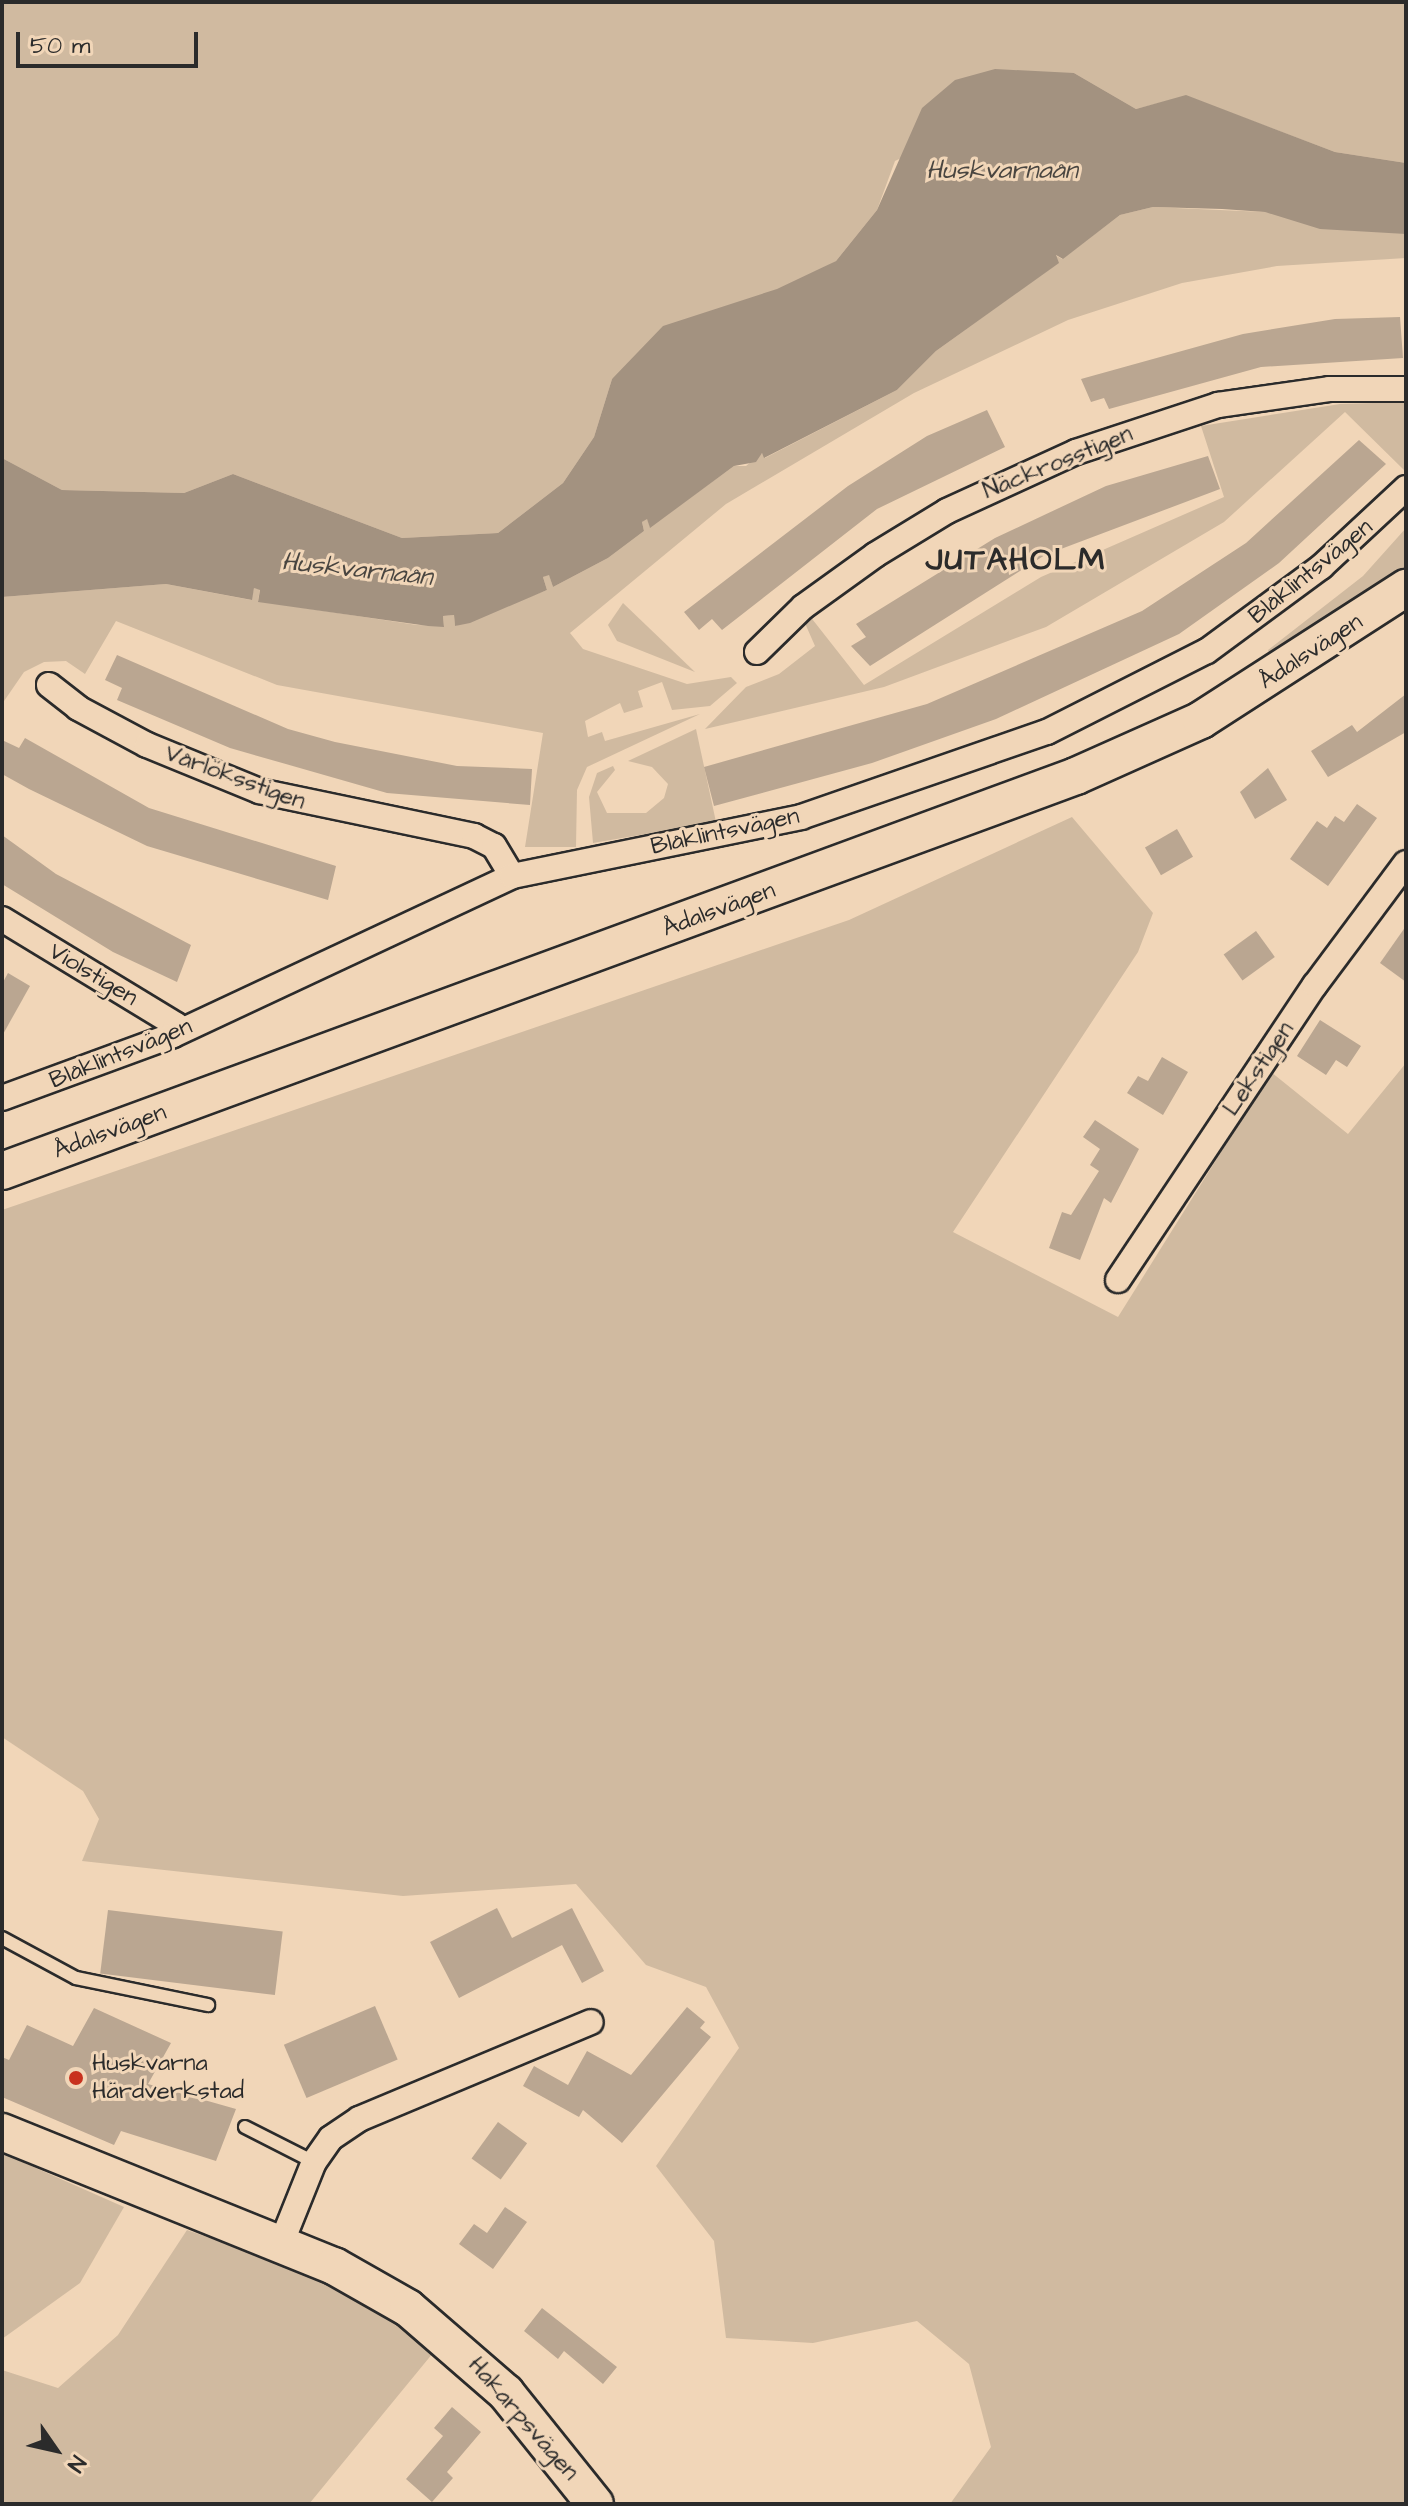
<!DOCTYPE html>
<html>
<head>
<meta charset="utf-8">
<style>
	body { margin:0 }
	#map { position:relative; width:1408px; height:2506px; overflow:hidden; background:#f1d6b8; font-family:"Architects Daughter",sans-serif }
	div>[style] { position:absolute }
	.green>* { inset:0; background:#d0baa0 }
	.water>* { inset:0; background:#a39280 }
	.building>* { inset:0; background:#baa691; transform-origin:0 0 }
	.roads { filter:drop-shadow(2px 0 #2b2b2b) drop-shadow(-2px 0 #2b2b2b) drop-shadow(0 2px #2b2b2b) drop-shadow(0 -2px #2b2b2b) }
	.lane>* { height:12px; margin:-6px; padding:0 6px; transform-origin:6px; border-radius:6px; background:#f1d6b8 }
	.street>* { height:24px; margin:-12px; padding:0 12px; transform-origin:12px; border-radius:12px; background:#f1d6b8 }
	.secondary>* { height:36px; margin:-18px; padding:0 18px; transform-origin:18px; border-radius:18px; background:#f1d6b8 }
	.dots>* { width:22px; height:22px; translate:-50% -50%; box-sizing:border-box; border:4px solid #f1d6b8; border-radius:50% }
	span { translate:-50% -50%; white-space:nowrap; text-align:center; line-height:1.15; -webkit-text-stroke:6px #f1d6b8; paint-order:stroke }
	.street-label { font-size:24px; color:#2b2b2b }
	.poi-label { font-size:24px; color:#2b2b2b }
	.left { translate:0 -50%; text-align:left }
	.water-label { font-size:26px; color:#494540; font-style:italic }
	.district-label { font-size:32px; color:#2b2b2b; font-weight:700; letter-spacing:2px }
	.frame { position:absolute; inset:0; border:4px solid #2b2b2b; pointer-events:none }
	.north { position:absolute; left:16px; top:2410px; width:80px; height:80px; -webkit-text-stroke:6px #f1d6b8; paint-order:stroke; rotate:124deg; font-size:22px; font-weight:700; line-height:32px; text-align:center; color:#2b2b2b }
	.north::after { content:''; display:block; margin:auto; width:28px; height:36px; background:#2b2b2b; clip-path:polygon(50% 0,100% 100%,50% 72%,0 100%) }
	.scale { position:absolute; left:16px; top:32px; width:182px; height:36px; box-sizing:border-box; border:4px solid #2b2b2b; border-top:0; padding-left:10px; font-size:24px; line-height:28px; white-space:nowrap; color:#2b2b2b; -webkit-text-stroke:6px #f1d6b8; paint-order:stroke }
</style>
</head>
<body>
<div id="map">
	<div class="green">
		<i style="clip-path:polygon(2px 2px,1406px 2px,1406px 163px,1335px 152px,1186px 96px,1136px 109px,1074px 73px,895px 161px,877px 210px,836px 261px,612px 379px,594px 437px,563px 483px,498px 533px,402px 538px,233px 474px,184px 493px,62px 490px,2px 458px)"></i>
		<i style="clip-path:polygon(1153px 207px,1265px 212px,1406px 232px,1406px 258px,1277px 266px,1182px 283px,1068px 320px,914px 393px,726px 504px,570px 633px,583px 649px,687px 684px,731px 677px,737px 683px,710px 706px,672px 710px,662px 682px,638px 691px,643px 707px,624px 713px,620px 703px,585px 721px,588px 737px,602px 732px,605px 741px,700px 714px,587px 767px,577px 790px,576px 847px,525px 847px,543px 733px,277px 685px,116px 621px,85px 674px,66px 661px,44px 662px,24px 672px,2px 704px,2px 597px,166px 584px,251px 600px,254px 588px,260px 589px,258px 601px,417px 625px,444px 626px,443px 616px,454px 615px,455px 626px,547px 590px,543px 577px,549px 574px,553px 587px,608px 558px,644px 531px,642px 522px,647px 518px,650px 527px,734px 466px,746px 466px,762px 453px,765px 458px,897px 390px,936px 351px,1058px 263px,1055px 255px,1062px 259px,1120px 215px)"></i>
		<i style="clip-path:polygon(1406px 402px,1404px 470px,1345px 412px,1224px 522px,1046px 627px,884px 687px,705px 729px,746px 687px,779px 674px,815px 646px,804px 621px,809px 615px,864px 685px,1041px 577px,1224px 497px,1201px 426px,1340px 404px)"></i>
		<i style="clip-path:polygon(1406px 528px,1406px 570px,1271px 659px,1268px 650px,1363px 576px)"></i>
		<i style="clip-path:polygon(623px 603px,695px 672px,617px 641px,608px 625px)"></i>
		<i style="clip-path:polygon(696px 729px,716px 822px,593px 843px,589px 797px,597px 773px,613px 766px,615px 770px,597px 792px,607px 813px,646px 813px,664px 798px,668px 784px,652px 767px,628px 761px)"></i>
		<i style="clip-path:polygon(1072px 817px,1153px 913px,1138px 952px,953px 1232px,1118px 1317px,1271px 1072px,1348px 1134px,1406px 1063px,1406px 2504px,950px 2504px,991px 2447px,969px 2364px,917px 2321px,813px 2343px,726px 2338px,714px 2241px,656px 2166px,739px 2048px,706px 1987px,646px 1965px,576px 1884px,403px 1896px,82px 1861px,99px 1819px,83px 1791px,2px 1737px,2px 1210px,849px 920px)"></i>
		<i style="clip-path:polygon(2px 2153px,124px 2207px,80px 2283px,2px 2339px)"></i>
		<i style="clip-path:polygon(187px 2230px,319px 2276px,386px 2312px,433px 2353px,309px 2504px,2px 2504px,2px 2370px,58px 2388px,118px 2335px)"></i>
	</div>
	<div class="water">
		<i style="clip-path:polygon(995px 69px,1074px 73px,1136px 109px,1186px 95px,1335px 152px,1406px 163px,1406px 234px,1320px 229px,1265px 212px,1222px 209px,1153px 207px,1120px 215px,1063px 259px,1056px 255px,1059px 263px,936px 351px,897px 390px,764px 458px,762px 453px,756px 462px,734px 466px,650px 528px,647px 519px,642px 522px,644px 531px,608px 558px,553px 587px,549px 575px,543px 577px,547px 590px,470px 623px,455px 626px,454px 615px,443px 616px,444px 627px,428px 626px,258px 602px,260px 590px,254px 588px,252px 600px,166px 584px,2px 597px,2px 458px,62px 490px,184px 493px,233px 474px,402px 538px,498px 533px,563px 483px,594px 437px,612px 379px,663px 326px,777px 289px,836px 261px,877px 210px,922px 108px,955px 80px)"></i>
	</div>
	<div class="building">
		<i style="clip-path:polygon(1400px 317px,1403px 358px,1261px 367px,1109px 409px,1104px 398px,1091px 402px,1081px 379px,1243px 334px,1335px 319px)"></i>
		<i style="clip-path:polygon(987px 410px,1005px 447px,877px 509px,722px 630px,712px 619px,699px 630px,684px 612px,848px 486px,927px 436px)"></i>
		<i style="clip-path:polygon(1359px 440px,1386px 464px,1279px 563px,1179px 634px,996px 719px,872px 763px,714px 806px,704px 767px,927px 704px,1142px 611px,1246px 543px)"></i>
		<i style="clip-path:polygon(1208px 456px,1220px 489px,1045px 555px,870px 666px,851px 646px,866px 637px,856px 624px,995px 538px,1106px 486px)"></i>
		<i style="clip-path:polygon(117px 655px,288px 729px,335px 742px,457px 766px,532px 769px,530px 805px,387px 793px,230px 748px,117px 700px,122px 688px,105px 680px)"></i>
		<i style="clip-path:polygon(1406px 694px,1406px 732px,1328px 777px,1311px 751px,1352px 725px,1357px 732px)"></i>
		<i style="clip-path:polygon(25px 738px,149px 808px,336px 866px,328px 900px,147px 846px,29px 789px,2px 774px,2px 740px,19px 748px)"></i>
		<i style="clip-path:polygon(1268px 768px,1287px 800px,1255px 819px,1240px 792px)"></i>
		<i style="clip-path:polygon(1357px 804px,1377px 818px,1328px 886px,1290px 859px,1317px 821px,1327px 828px,1335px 816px,1344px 822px)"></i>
		<i style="left:1177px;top:829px;width:32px;height:37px;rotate:60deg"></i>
		<i style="clip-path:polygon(2px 835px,56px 874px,191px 945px,177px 982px,113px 952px,2px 884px)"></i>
		<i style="clip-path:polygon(1406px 926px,1406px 982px,1380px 963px)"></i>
		<i style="left:1256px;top:931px;width:32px;height:40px;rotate:54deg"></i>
		<i style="clip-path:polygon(8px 973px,30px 986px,2px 1036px,2px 984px)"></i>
		<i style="clip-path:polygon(1320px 1020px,1361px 1046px,1347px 1067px,1336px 1060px,1326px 1075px,1297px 1056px)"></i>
		<i style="clip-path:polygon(1162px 1057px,1188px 1072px,1163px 1115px,1127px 1093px,1138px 1076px,1148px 1081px)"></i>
		<i style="clip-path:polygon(1095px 1120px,1139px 1149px,1111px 1203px,1104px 1198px,1080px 1260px,1049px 1248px,1062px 1212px,1071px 1215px,1099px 1171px,1090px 1165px,1100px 1149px,1083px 1137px)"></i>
		<i style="clip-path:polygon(497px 1908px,512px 1938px,572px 1908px,604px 1971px,582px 1983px,562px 1945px,459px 1998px,430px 1942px)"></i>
		<i style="left:108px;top:1910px;width:176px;height:64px;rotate:7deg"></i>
		<i style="left:375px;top:2006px;width:58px;height:99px;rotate:67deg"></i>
		<i style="clip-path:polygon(687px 2007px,705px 2022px,700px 2028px,711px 2037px,622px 2143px,583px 2110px,579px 2117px,523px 2086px,534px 2066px,568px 2085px,587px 2051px,631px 2075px)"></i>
		<i style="clip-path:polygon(94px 2008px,171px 2043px,148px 2084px,236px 2109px,216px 2161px,121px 2131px,114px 2145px,2px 2097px,2px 2057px,9px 2060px,27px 2025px,73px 2046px)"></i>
		<i style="left:498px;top:2122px;width:36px;height:45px;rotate:36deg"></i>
		<i style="clip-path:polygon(505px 2207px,527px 2222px,493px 2269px,459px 2244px,474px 2224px,487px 2233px)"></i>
		<i style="clip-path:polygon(542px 2308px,617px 2367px,603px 2384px,564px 2351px,558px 2359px,524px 2331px)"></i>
		<i style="clip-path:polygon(452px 2407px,481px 2432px,447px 2472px,453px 2478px,432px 2502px,406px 2479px,443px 2436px,434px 2428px)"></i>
	</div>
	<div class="roads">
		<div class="lane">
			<i style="left:2px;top:1938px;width:84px;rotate:28.4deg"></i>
			<i style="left:76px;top:1978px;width:135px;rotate:11.6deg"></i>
			<i style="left:245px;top:2127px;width:77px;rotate:26.9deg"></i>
		</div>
		<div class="street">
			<i style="left:757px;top:652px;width:64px;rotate:-44.4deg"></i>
			<i style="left:803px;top:607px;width:89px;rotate:-35.8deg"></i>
			<i style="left:875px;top:555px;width:84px;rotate:-31.4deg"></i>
			<i style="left:947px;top:511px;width:142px;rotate:-24.6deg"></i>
			<i style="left:1076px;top:452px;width:150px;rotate:-18.3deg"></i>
			<i style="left:1218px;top:405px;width:112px;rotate:-8.2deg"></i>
			<i style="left:1329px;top:389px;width:77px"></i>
			<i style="left:49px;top:685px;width:37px;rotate:38deg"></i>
			<i style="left:78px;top:708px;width:78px;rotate:28.2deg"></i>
			<i style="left:147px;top:745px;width:121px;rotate:22.3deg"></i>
			<i style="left:259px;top:791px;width:220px;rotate:11.8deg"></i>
			<i style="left:474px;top:836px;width:22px;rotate:27deg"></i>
			<i style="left:494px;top:846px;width:35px;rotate:59deg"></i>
			<i style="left:2px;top:919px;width:204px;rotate:31.3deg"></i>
			<i style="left:176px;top:1025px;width:10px;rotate:107deg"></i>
			<i style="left:2px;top:1098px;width:182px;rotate:-20.2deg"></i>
			<i style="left:173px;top:1035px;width:374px;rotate:-25.1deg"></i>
			<i style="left:512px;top:876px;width:295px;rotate:-11.5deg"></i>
			<i style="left:801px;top:817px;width:260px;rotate:-19.1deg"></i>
			<i style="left:1047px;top:732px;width:179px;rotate:-26.9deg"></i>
			<i style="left:1207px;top:651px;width:142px;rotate:-36.4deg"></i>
			<i style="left:1321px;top:567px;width:116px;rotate:-42.9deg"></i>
			<i style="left:1118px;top:1280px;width:355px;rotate:-56.3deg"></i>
			<i style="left:1315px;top:985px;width:152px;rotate:-53.3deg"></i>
			<i style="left:281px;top:2244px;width:88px;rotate:-68.1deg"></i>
			<i style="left:314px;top:2162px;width:29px;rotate:-55deg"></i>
			<i style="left:331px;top:2138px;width:34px;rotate:-34deg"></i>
			<i style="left:359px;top:2119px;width:251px;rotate:-22.7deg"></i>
		</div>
		<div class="secondary">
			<i style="left:2px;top:1171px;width:1144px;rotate:-20.19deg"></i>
			<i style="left:1076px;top:776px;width:137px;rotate:-24.1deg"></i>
			<i style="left:1201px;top:720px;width:244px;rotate:-32.8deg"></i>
			<i style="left:2px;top:2132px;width:358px;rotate:22deg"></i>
			<i style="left:334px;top:2266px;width:85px;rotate:29.6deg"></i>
			<i style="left:408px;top:2308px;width:130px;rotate:40.9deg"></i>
			<i style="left:506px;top:2393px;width:142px;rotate:51.3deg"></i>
		</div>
	</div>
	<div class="dots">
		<i style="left:76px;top:2078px;background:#c8321e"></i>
	</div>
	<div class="street-label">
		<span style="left:1058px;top:463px;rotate:-22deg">Näckrosstigen</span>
		<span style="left:1311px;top:572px;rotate:-39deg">Blåklintsvägen</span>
		<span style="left:1311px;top:652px;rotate:-33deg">Ådalsvägen</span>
		<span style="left:235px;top:778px;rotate:20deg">Vårlöksstigen</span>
		<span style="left:725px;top:832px;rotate:-12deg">Blåklintsvägen</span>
		<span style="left:719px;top:910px;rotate:-20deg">Ådalsvägen</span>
		<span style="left:93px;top:975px;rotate:31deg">Violstigen</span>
		<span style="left:121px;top:1054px;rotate:-22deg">Blåklintsvägen</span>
		<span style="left:1259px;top:1069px;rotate:-56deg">Lekstigen</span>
		<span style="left:110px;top:1132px;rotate:-20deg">Ådalsvägen</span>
		<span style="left:523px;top:2419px;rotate:49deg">Hakarpsvägen</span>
	</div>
	<div class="poi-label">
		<span class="left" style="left:92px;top:2078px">Huskvarna<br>Härdverkstad</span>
	</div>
	<div class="water-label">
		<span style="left:1002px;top:171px">Huskvarnaån</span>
		<span style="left:357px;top:570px;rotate:6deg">Huskvarnaån</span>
	</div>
	<div class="district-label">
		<span style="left:1016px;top:560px">JUTAHOLM</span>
	</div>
	<div class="frame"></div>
	<div class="north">N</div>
	<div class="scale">50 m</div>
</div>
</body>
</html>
